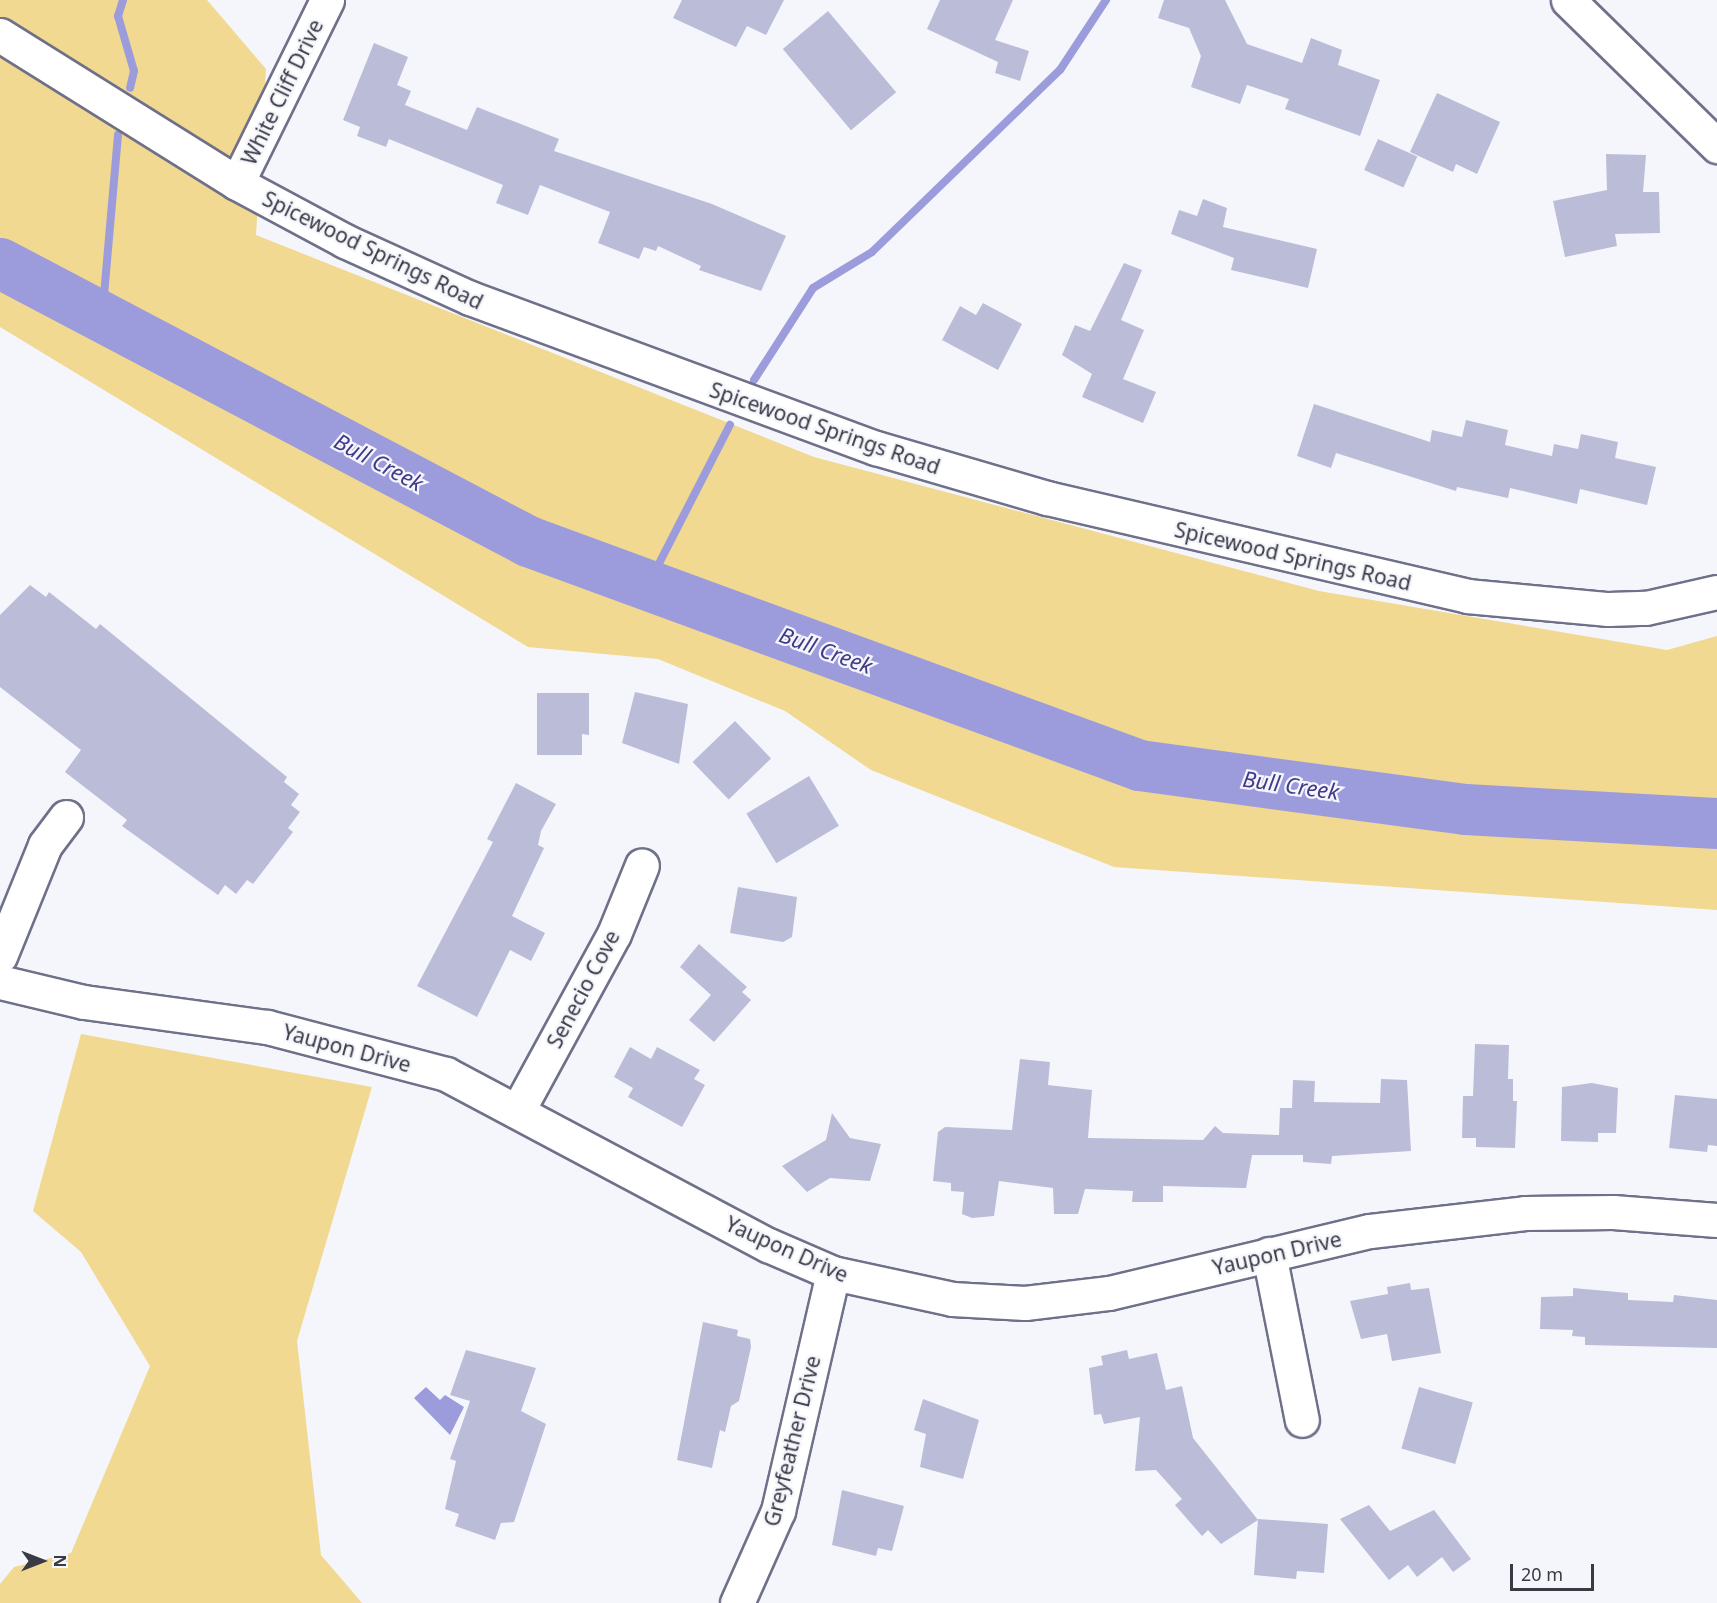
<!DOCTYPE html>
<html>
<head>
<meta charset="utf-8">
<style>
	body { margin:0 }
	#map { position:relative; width:1717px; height:1603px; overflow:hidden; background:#f5f6fc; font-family:"Noto Sans",sans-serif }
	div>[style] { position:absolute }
	.green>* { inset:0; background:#f1d991 }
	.water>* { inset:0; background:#9c9cdd }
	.stream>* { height:8px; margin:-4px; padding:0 4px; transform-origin:4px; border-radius:4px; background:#9c9cdd }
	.river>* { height:51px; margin:-25.5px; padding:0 25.5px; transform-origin:25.5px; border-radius:25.5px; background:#9c9cdd }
	.building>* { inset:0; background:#bbbcd8; transform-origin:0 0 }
	.roads { filter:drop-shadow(2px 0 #6f7089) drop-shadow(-2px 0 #6f7089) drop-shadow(0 2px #6f7089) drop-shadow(0 -2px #6f7089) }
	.minor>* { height:33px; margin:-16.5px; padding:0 16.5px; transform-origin:16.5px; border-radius:16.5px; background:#fff }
	.major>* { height:33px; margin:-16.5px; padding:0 16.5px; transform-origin:16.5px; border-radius:16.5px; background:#fff }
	span { translate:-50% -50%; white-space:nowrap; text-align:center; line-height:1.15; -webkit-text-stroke:4.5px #f5f6fc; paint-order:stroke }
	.street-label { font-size:21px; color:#3a3a45 }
	.water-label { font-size:22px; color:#423a87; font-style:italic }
	.north { position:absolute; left:12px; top:1531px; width:60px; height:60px; -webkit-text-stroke:4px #f5f6fc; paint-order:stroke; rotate:90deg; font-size:16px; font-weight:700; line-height:24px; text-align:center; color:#3a3a45 }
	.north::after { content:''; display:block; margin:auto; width:21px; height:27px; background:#3a3a45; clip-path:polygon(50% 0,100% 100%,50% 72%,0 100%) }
	.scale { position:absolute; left:1510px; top:1564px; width:84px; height:27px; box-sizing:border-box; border:3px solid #3a3a45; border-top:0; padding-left:8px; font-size:18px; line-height:21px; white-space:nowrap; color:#3a3a45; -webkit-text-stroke:4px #f5f6fc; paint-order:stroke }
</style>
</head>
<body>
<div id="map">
	<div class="green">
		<i style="clip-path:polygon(0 0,207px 0,266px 69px,256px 235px,814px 457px,1319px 591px,1667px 650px,1717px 636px,1717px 910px,1114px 867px,871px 770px,785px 711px,658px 659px,528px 647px,0 327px)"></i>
		<i style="clip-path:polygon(81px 1034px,372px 1087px,297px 1341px,321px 1555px,362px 1603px,0 1603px,0 1584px,14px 1567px,71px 1553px,150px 1366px,81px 1252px,33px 1211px)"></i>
	</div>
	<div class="water">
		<i style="clip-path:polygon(426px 1387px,440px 1400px,445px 1395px,464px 1407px,450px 1435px,414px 1398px)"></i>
	</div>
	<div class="stream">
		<i style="left:123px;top:0;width:17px;rotate:107deg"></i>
		<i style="left:118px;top:16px;width:57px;rotate:73.8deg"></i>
		<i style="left:134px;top:71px;width:17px;rotate:103deg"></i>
		<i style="left:102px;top:318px;width:184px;rotate:-85deg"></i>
		<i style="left:754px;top:380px;width:109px;rotate:-57.3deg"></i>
		<i style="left:813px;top:288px;width:69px;rotate:-31.4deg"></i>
		<i style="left:872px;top:252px;width:262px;rotate:-44.1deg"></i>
		<i style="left:1060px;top:70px;width:84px;rotate:-56.7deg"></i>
		<i style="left:648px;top:585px;width:180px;rotate:-62.9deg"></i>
	</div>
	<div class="river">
		<i style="left:0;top:263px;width:597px;rotate:27.77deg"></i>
		<i style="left:528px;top:541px;width:651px;rotate:20.13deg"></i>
		<i style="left:1139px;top:765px;width:329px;rotate:7.7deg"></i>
		<i style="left:1465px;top:809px;width:252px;rotate:3.2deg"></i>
	</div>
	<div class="building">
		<i style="clip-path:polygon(682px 0,784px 0,766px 35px,747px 26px,736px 47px,673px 18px)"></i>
		<i style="clip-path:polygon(940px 0,1013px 0,995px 40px,1029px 51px,1020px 81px,995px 73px,998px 62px,927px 29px)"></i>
		<i style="clip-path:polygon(1164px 0,1225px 0,1247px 44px,1302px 63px,1311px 38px,1342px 50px,1338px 65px,1380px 80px,1360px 136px,1285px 109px,1289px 99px,1247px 85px,1240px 104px,1191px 87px,1201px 56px,1189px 28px,1158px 18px)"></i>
		<i style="left:828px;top:11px;width:106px;height:59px;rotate:50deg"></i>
		<i style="clip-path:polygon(374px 43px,408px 57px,397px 85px,411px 91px,405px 105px,467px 130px,477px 107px,559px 139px,554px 151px,712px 204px,786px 236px,761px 291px,699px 270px,701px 266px,658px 246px,656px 251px,644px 247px,639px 259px,598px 243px,610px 212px,540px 185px,528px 215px,496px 203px,503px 185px,389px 139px,386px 147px,357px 136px,360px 127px,343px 120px)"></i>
		<i style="clip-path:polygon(1437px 93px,1500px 122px,1477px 174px,1456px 164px,1453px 172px,1410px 152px)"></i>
		<i style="left:1378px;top:139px;width:43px;height:34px;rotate:24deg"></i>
		<i style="clip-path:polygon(1606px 154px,1646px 155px,1643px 192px,1659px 192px,1660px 233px,1615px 234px,1617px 246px,1565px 257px,1553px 201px,1607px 190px)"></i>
		<i style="clip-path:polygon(1203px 199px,1227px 208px,1223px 227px,1317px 249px,1308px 288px,1231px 270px,1234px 258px,1171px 234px,1179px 210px,1197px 216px)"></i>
		<i style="clip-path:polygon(1124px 263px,1142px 270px,1121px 320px,1144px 330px,1123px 379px,1156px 392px,1143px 423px,1082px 397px,1092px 374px,1062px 355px,1075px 325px,1090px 331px)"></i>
		<i style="clip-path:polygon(983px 303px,1022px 324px,998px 370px,942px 340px,960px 306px,976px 315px)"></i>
		<i style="clip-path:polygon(1314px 404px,1430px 442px,1432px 430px,1462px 437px,1466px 420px,1508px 430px,1505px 445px,1552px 456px,1554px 444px,1578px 449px,1581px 434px,1618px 442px,1615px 458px,1656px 467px,1647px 505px,1580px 489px,1577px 504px,1510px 488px,1508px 498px,1457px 487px,1456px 491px,1336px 453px,1331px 468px,1297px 456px)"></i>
		<i style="clip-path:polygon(30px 585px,46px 597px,49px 592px,96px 629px,100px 624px,287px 777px,284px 782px,299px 794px,291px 805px,300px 812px,288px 828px,293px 832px,253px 884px,247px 880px,236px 894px,225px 885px,218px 895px,122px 826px,127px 820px,65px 772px,81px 750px,0 687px,0 615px)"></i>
		<i style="clip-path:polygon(635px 692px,688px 704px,679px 764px,622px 743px)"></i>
		<i style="clip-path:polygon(537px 693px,589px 693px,589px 735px,582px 734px,582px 755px,537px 755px)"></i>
		<i style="left:735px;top:721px;width:52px;height:59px;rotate:46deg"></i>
		<i style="left:809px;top:776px;width:58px;height:73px;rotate:59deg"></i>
		<i style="clip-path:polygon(516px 783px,556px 804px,541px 831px,538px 845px,544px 848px,512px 916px,545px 933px,531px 961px,510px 950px,477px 1017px,417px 986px,493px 842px,487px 839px)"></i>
		<i style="clip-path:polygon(738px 887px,797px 897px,792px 937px,783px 942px,730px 933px)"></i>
		<i style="clip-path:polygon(699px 944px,747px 987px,742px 992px,751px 1000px,714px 1042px,689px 1020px,711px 995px,680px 967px)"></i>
		<i style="clip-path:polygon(1475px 1044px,1509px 1045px,1508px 1079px,1513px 1079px,1513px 1101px,1517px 1101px,1515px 1148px,1476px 1147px,1476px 1138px,1462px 1138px,1463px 1096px,1473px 1096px)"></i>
		<i style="clip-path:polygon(630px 1047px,651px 1059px,657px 1047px,700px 1070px,694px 1079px,705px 1085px,682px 1127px,628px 1097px,633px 1088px,614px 1077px)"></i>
		<i style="clip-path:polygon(1020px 1059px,1050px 1062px,1048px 1085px,1092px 1090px,1088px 1138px,1203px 1140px,1215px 1126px,1223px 1133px,1279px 1135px,1280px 1108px,1292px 1108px,1293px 1080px,1315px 1081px,1314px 1102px,1380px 1103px,1381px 1079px,1407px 1080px,1411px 1151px,1332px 1156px,1331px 1164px,1303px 1162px,1303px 1155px,1252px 1155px,1246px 1188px,1163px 1186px,1163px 1202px,1132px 1202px,1133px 1191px,1085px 1189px,1078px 1214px,1054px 1214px,1053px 1188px,999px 1181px,994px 1216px,972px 1218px,962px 1214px,964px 1192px,951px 1191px,951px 1183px,933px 1181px,938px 1132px,945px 1127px,1012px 1130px)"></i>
		<i style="clip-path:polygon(1592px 1083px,1618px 1088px,1616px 1133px,1598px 1133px,1598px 1142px,1561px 1141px,1562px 1087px)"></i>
		<i style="clip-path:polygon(1675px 1095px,1717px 1099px,1717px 1146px,1708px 1145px,1707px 1152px,1669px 1148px)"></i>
		<i style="clip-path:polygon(832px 1113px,850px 1138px,881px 1144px,870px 1181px,830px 1178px,807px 1192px,782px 1166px,826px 1140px)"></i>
		<i style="clip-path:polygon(1410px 1283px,1411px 1290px,1429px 1288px,1441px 1353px,1392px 1361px,1387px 1334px,1361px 1339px,1350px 1301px,1388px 1294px,1387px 1287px)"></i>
		<i style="clip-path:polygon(1573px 1288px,1628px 1293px,1628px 1300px,1673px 1302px,1674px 1295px,1717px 1300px,1717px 1348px,1585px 1345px,1585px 1337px,1572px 1336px,1573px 1330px,1540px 1329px,1541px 1297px,1573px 1296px)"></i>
		<i style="clip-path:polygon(703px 1322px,738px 1330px,737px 1336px,750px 1339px,751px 1347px,739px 1401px,731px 1406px,725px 1432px,720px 1430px,712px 1468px,677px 1460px)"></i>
		<i style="clip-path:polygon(466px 1350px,536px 1368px,521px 1411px,546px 1424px,514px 1522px,501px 1523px,495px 1540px,455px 1526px,459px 1514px,445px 1509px,456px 1461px,450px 1459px,470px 1401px,450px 1395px)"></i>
		<i style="clip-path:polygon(1127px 1350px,1129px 1359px,1157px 1353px,1166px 1390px,1182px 1386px,1193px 1438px,1258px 1520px,1221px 1544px,1208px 1530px,1202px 1536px,1175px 1505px,1182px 1499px,1156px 1470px,1135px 1471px,1140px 1417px,1104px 1424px,1101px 1414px,1094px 1415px,1089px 1368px,1103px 1365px,1101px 1356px)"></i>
		<i style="left:1419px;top:1387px;width:56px;height:64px;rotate:16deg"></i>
		<i style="clip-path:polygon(923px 1399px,979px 1420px,963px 1479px,920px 1467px,926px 1434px,914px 1430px)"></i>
		<i style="clip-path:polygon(842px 1490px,904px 1506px,892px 1551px,878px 1548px,876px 1556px,832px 1545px)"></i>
		<i style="clip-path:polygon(1369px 1505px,1390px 1531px,1434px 1510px,1471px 1559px,1453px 1572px,1442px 1557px,1417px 1577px,1408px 1565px,1389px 1580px,1340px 1519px)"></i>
		<i style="clip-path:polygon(1258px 1519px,1328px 1524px,1324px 1573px,1297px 1571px,1296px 1579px,1254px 1575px)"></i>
	</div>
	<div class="roads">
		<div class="minor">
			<i style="left:1568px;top:0;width:209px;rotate:44.4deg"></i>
			<i style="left:237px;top:183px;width:204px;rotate:-63.8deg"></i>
			<i style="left:0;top:956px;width:120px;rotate:-67.9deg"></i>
			<i style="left:45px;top:845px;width:35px;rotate:-53deg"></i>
			<i style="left:0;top:982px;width:86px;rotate:13.4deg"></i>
			<i style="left:84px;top:1002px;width:185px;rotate:7.8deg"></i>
			<i style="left:267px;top:1027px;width:185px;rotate:14.7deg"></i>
			<i style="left:446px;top:1074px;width:365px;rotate:28deg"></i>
			<i style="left:768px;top:1245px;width:71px;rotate:23.3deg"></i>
			<i style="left:833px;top:1273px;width:122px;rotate:12.3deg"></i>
			<i style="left:952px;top:1299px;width:73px;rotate:3.1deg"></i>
			<i style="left:1025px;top:1303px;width:85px;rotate:-6.8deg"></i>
			<i style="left:1109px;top:1293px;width:268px;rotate:-13.4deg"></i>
			<i style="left:1370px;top:1231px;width:156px;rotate:-6.6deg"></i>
			<i style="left:1525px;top:1213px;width:88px;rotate:-0.7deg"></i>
			<i style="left:1613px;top:1212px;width:104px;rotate:4.4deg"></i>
			<i style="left:518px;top:1110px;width:200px;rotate:-61.4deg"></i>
			<i style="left:614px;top:934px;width:74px;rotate:-67.9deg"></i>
			<i style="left:1269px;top:1254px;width:169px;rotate:78.8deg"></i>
			<i style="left:737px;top:1603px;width:101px;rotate:-66deg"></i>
			<i style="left:778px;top:1511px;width:244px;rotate:-77deg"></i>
		</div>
		<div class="major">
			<i style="left:0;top:35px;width:279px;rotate:32deg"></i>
			<i style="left:237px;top:183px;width:123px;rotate:28.2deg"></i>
			<i style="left:345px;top:241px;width:137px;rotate:24.5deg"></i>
			<i style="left:470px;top:298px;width:433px;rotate:20.3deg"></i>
			<i style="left:876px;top:448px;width:178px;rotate:16.3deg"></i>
			<i style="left:1047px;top:498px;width:431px;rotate:13.1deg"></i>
			<i style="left:1467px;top:596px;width:142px;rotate:5.3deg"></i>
			<i style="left:1608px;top:609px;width:38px;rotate:-2deg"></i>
			<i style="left:1646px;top:608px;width:73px;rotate:-12.7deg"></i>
		</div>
	</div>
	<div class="street-label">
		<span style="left:282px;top:92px;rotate:-64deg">White Cliff Drive</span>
		<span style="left:373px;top:250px;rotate:26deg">Spicewood Springs Road</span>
		<span style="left:825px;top:428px;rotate:19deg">Spicewood Springs Road</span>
		<span style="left:1293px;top:556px;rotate:13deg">Spicewood Springs Road</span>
		<span style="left:583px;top:989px;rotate:-62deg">Senecio Cove</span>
		<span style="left:347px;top:1048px;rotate:15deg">Yaupon Drive</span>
		<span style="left:787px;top:1249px;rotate:24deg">Yaupon Drive</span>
		<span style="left:1277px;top:1253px;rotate:-13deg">Yaupon Drive</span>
		<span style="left:792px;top:1441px;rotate:-76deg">Greyfeather Drive</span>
	</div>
	<div class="water-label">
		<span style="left:379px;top:462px;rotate:28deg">Bull Creek</span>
		<span style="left:826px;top:650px;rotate:20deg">Bull Creek</span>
		<span style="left:1291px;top:785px;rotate:8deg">Bull Creek</span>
	</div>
	<div class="north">N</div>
	<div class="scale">20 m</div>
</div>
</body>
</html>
